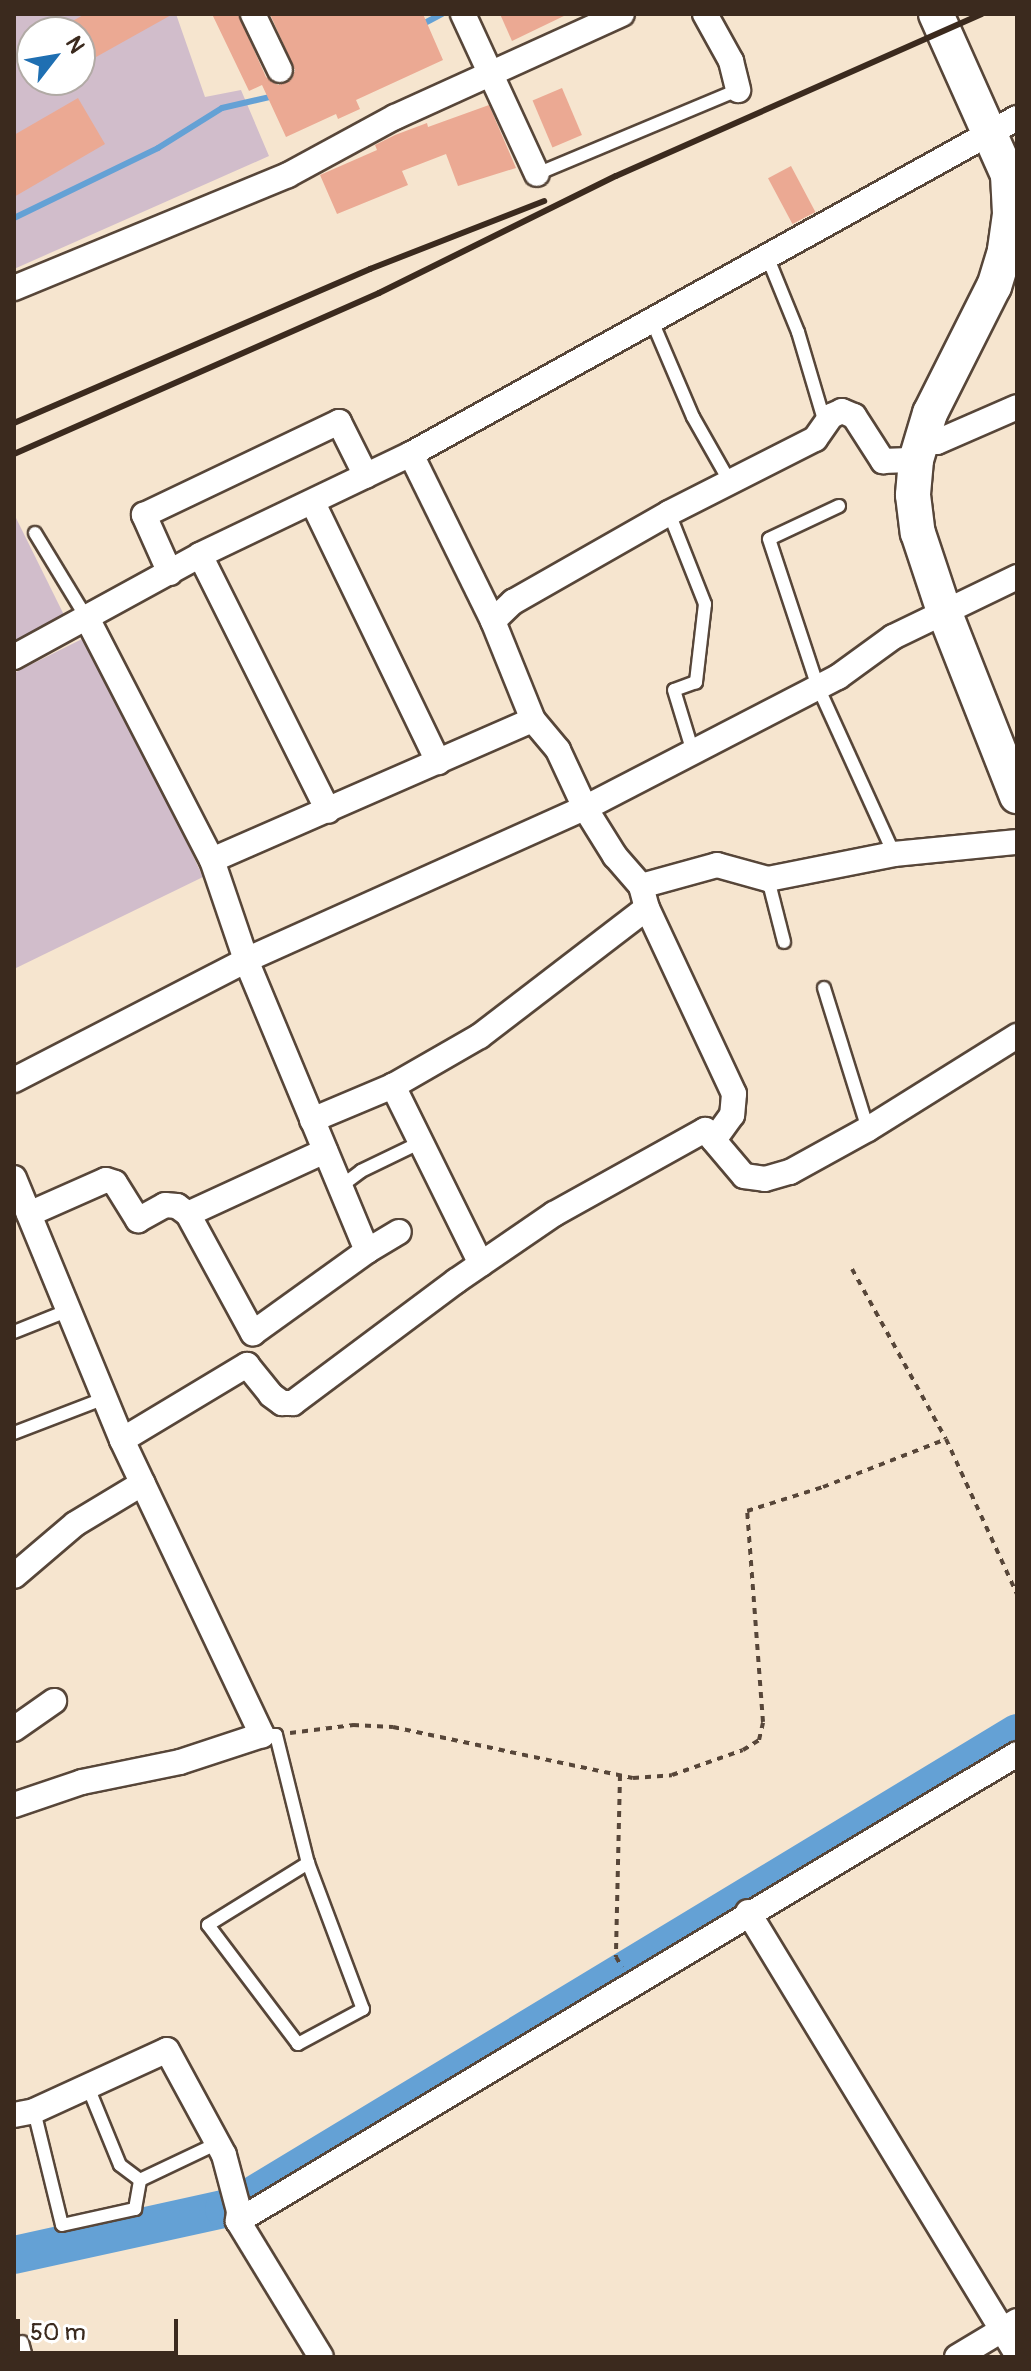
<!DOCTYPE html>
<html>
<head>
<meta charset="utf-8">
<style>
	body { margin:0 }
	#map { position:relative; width:1031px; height:2371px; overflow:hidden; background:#f6e5cf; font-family:Pangolin,sans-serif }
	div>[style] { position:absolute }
	.industrial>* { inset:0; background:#d1bdcb }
	.stream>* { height:6px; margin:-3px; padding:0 3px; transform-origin:3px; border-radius:3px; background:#64a1d5 }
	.river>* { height:38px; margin:-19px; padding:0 19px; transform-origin:19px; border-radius:19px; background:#64a1d5 }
	.building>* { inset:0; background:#eba993; transform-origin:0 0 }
	.path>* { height:4px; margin-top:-2px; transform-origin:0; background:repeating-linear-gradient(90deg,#574639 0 6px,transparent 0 12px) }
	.roads { filter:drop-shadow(2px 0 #574639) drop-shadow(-2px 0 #574639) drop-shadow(0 2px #574639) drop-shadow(0 -2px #574639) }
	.lane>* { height:12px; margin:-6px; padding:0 6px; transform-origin:6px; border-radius:6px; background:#fff }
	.street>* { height:24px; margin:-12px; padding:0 12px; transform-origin:12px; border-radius:12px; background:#fff }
	.secondary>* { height:34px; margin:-17px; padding:0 17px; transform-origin:17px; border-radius:17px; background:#fff }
	.rail>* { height:6px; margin:-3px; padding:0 3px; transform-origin:3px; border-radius:3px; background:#3b2a1e }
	span { translate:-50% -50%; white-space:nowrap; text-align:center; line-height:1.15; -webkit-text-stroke:6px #fff; paint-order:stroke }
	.frame { position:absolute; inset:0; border:16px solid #3b2a1e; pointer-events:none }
	.north { position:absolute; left:16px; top:16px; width:80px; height:80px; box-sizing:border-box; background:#fff; border:2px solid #b1aaa5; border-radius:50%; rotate:59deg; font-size:22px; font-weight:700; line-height:32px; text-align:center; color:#3b2a1e }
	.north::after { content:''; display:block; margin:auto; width:28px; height:36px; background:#1f6fb2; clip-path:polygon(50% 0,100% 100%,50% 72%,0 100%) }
	.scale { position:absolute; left:16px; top:2319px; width:162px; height:36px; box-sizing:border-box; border:4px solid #3b2a1e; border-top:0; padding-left:10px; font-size:24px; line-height:28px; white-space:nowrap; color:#3b2a1e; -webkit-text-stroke:6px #fff; paint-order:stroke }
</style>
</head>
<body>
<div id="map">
	<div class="industrial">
		<i style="clip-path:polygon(evenodd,14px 14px,176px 14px,205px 97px,241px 90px,269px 156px,14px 269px,14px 14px,32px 32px,80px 32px,80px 80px,32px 80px,32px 32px)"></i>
		<i style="clip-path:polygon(14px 514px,65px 617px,14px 644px)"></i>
		<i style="clip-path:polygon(90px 635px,203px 877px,14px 969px,14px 673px)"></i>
	</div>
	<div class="stream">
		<i style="left:421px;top:25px;width:24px;rotate:-28deg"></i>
		<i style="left:14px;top:218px;width:160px;rotate:-25.9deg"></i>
		<i style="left:158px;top:148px;width:75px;rotate:-32deg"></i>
		<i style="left:222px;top:108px;width:53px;rotate:-13deg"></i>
	</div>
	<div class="river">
		<i style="left:14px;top:2255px;width:215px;rotate:-12.4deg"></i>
		<i style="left:224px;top:2209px;width:25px;rotate:-23deg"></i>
		<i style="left:247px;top:2199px;width:900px;rotate:-31.18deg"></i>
	</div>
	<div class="building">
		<i style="clip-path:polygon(85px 14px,173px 14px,80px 66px,80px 32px,53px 32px)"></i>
		<i style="clip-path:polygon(212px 14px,238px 14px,266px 77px,278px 85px,292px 79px,295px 70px,270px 14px,423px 14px,443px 60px,356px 100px,360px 109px,338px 119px,336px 114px,286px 137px,262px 85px,249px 91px)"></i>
		<i style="clip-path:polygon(500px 14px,568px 14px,512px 41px)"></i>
		<i style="left:562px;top:88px;width:51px;height:32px;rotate:67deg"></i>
		<i style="clip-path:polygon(78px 98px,105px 144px,14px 197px,14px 135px)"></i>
		<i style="clip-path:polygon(489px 105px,516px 168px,458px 186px,446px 154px,402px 171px,408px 185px,337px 214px,320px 175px,377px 150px,375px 145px,395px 135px,427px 123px,428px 127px)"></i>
		<i style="left:791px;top:166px;width:52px;height:26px;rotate:62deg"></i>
	</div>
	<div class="path">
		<i style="left:852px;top:1269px;width:194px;rotate:61.1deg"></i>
		<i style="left:946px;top:1439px;width:170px;rotate:65.4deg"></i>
		<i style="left:290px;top:1733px;width:64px;rotate:-7.2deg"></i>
		<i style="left:353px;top:1725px;width:40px;rotate:2.9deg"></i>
		<i style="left:393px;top:1727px;width:245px;rotate:12deg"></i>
		<i style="left:633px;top:1778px;width:39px;rotate:-4deg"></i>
		<i style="left:672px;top:1775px;width:75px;rotate:-19.4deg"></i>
		<i style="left:743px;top:1750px;width:19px;rotate:-32deg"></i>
		<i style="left:759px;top:1740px;width:18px;rotate:-77deg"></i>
		<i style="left:763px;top:1722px;width:212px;rotate:-94.3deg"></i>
		<i style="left:747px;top:1511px;width:80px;rotate:-17.5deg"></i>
		<i style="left:823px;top:1487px;width:132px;rotate:-21.3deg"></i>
		<i style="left:620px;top:1775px;width:182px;rotate:91.3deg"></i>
		<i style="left:616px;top:1957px;width:12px;rotate:59deg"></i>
	</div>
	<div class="roads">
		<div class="lane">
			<i style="left:537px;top:174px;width:218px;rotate:-22.7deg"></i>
			<i style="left:767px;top:256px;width:82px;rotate:67.8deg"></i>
			<i style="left:798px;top:332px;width:95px;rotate:73.5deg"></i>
			<i style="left:652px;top:321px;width:104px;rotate:66.9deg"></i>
			<i style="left:693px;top:417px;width:75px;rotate:60.4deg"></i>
			<i style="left:839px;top:506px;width:77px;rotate:154.8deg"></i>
			<i style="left:769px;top:539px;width:156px;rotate:71.7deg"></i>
			<i style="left:818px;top:687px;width:183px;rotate:65.5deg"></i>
			<i style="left:669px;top:513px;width:98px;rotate:68.4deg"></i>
			<i style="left:705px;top:604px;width:79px;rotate:96.6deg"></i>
			<i style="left:696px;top:682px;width:23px;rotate:160deg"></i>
			<i style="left:674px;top:690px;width:65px;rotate:73deg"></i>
			<i style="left:35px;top:533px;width:102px;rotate:58.7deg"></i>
			<i style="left:768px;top:879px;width:65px;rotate:75.7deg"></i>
			<i style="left:824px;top:988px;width:148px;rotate:72.7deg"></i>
			<i style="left:340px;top:1187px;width:26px;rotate:-37deg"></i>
			<i style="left:361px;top:1171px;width:67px;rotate:-25.8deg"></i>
			<i style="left:14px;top:1332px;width:59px;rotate:-21.8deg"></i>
			<i style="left:14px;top:1433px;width:97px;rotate:-21deg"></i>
			<i style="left:262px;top:1735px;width:14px"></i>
			<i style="left:276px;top:1735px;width:132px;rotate:76deg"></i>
			<i style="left:308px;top:1863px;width:156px;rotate:69.4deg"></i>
			<i style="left:363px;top:2009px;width:74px;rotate:151.7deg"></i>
			<i style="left:298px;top:2044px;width:149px;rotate:-127.1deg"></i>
			<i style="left:208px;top:1925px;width:118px;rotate:-31.8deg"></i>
			<i style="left:88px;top:2087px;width:84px;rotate:67.7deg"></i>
			<i style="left:120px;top:2165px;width:25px;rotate:37deg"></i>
			<i style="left:34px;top:2111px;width:117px;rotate:76.2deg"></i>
			<i style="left:62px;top:2225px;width:75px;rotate:-12.4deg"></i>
			<i style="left:135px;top:2209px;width:29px;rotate:-80deg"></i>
			<i style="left:140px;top:2180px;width:86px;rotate:-25.4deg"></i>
			<i style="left:22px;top:2342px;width:16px;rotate:75deg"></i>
		</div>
		<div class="street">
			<i style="left:253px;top:14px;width:62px;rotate:64.3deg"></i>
			<i style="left:463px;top:14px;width:176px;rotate:65.2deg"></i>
			<i style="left:705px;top:14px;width:54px;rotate:61deg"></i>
			<i style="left:731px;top:61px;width:30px;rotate:76deg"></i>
			<i style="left:14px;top:288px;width:296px;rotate:-22.4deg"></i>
			<i style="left:288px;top:175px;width:122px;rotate:-28.5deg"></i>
			<i style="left:395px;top:117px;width:249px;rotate:-24.4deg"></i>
			<i style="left:921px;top:439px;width:16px;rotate:11deg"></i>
			<i style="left:937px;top:442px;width:87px;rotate:-23.6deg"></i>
			<i style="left:313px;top:503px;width:288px;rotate:64.2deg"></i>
			<i style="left:200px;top:555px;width:286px;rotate:63.4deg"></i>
			<i style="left:170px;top:573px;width:64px;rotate:-114.1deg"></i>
			<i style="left:144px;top:515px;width:216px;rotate:-25.5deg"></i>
			<i style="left:339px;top:422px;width:60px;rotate:63.4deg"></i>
			<i style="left:88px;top:620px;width:270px;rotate:62.7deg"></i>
			<i style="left:212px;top:860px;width:106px;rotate:71.2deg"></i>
			<i style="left:246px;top:960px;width:315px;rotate:67.4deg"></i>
			<i style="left:493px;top:621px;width:28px;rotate:-44deg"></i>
			<i style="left:513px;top:602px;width:180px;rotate:-29.7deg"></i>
			<i style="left:669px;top:513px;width:164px;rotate:-26.9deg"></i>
			<i style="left:815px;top:439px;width:28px;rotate:-55deg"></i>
			<i style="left:831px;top:416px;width:12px;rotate:-24deg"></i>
			<i style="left:842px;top:411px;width:13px;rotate:23deg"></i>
			<i style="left:854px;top:416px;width:54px;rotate:57.2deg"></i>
			<i style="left:883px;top:461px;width:33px;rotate:-2deg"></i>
			<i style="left:14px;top:657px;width:212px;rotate:-28.7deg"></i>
			<i style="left:200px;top:555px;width:234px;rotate:-25.6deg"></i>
			<i style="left:411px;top:454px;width:693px;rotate:-29.01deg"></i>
			<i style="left:533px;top:720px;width:39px;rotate:50deg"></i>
			<i style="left:558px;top:750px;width:64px;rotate:65deg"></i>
			<i style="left:585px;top:808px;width:57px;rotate:58deg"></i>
			<i style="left:615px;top:856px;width:40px;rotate:49deg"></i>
			<i style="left:641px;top:886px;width:23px;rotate:75deg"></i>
			<i style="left:647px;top:908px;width:205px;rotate:64.9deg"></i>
			<i style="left:734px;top:1094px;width:21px;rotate:95deg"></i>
			<i style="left:732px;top:1115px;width:31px;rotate:126deg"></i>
			<i style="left:212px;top:860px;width:350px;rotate:-23.6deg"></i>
			<i style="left:533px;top:720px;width:107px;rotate:-112deg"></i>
			<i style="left:493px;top:621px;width:186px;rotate:-116.2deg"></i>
			<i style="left:641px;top:886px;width:79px;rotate:-15.4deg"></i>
			<i style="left:717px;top:865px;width:53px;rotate:15.4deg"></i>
			<i style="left:768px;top:879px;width:128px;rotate:-11.2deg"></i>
			<i style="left:894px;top:854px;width:124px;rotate:-5.6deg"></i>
			<i style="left:14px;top:1080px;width:261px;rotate:-27.3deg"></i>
			<i style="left:246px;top:960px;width:372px;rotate:-24.2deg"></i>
			<i style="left:585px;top:808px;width:285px;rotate:-27.4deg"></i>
			<i style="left:838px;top:677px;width:68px;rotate:-36deg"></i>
			<i style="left:893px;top:637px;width:138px;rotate:-25.8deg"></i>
			<i style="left:312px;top:1120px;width:88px;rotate:-22.8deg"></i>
			<i style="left:14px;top:1178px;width:283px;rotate:67.6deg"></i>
			<i style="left:122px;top:1440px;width:327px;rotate:64.6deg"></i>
			<i style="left:262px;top:1735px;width:86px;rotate:161.8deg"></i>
			<i style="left:180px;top:1762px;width:100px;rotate:168.5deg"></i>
			<i style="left:82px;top:1782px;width:72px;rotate:161.3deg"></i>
			<i style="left:29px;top:1214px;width:84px;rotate:-23.8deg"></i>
			<i style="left:106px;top:1180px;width:9px;rotate:18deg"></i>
			<i style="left:115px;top:1183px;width:44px;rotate:58.1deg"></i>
			<i style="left:138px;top:1220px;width:31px;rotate:-29deg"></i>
			<i style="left:165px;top:1205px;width:12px;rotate:5deg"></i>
			<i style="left:177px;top:1206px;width:14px;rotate:36deg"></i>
			<i style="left:188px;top:1214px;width:151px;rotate:-24.7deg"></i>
			<i style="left:188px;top:1214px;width:136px;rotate:61.4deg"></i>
			<i style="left:253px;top:1333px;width:140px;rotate:-35.7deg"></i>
			<i style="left:367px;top:1251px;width:37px;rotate:-31deg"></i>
			<i style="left:481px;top:1264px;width:199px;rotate:-116.3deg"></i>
			<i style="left:393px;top:1086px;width:100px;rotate:-29.9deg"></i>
			<i style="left:480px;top:1036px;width:210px;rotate:-37.5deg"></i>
			<i style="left:122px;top:1440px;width:146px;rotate:-31deg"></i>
			<i style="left:247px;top:1365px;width:38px;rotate:51deg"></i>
			<i style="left:271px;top:1395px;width:14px;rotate:36deg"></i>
			<i style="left:282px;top:1403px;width:11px"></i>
			<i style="left:293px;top:1403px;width:204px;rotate:-36.8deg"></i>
			<i style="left:456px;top:1281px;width:119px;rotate:-34.4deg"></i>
			<i style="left:554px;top:1214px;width:173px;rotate:-29.1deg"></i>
			<i style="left:705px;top:1130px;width:60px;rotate:49.7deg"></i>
			<i style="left:744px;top:1176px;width:21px;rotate:8deg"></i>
			<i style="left:765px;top:1179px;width:26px;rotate:-16deg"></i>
			<i style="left:790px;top:1172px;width:89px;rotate:-28.9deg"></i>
			<i style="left:868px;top:1129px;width:176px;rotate:-32deg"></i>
			<i style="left:14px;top:1576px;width:80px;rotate:-40.4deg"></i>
			<i style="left:75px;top:1524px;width:79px;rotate:-31.1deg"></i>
			<i style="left:14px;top:1729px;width:49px;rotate:-35deg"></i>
			<i style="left:748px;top:1912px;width:517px;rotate:58.68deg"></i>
			<i style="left:14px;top:2115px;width:20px;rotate:-11deg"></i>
			<i style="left:34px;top:2111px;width:146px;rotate:-24.6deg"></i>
			<i style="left:167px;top:2050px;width:119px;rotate:61.5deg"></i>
			<i style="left:224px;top:2155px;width:58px;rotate:75deg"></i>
			<i style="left:239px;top:2211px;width:10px;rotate:96deg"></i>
			<i style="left:238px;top:2221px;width:159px;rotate:58.6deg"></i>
			<i style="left:238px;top:2221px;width:908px;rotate:-30.94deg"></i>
			<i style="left:957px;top:2357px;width:70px;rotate:-31deg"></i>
		</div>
		<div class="secondary">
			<i style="left:936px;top:14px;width:176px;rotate:65.9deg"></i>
			<i style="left:1008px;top:175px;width:39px;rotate:87deg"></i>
			<i style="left:1010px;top:214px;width:37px;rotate:98deg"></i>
			<i style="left:1005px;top:251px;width:37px;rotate:107deg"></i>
			<i style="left:994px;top:286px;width:142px;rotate:116.7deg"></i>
			<i style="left:930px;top:413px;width:49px;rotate:106.6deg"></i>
			<i style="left:916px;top:460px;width:35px;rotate:95deg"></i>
			<i style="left:913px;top:495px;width:38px;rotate:83deg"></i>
			<i style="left:918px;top:533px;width:82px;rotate:71.6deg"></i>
			<i style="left:944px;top:611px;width:199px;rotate:68.5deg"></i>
		</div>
	</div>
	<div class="rail">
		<i style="left:14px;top:423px;width:388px;rotate:-23.4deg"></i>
		<i style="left:370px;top:269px;width:187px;rotate:-21.3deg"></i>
		<i style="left:14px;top:454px;width:399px;rotate:-23.8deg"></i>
		<i style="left:379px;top:293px;width:264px;rotate:-26.3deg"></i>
		<i style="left:616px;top:176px;width:400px;rotate:-23.9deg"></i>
	</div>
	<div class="frame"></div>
	<div class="north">N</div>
	<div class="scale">50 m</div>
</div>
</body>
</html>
